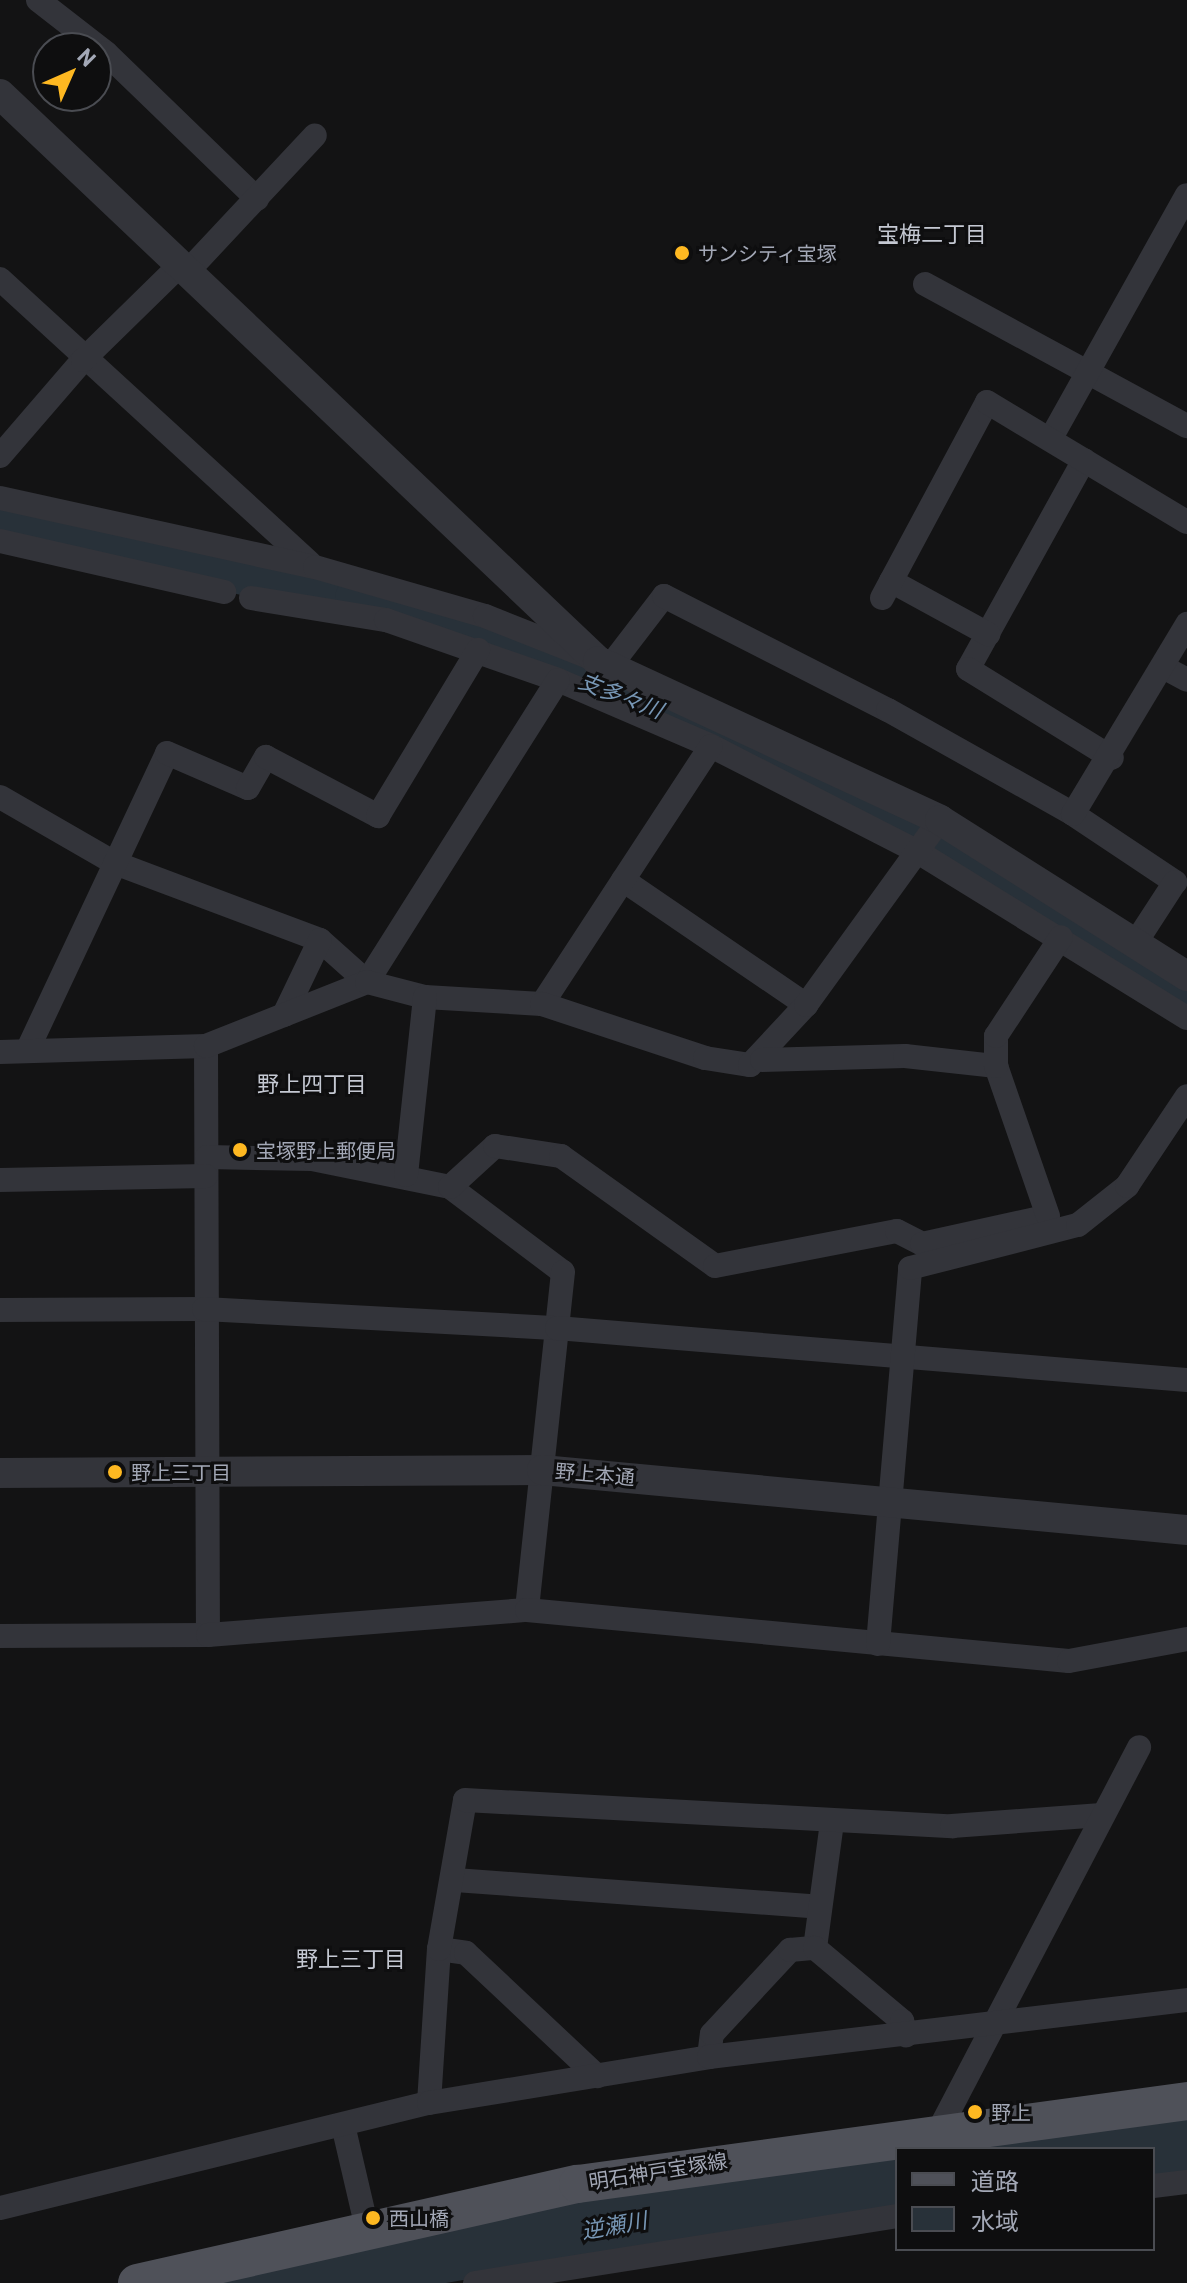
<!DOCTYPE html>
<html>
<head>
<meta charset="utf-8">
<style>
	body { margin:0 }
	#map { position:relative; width:1187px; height:2283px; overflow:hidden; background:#131314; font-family:Barlow,"Noto Sans JP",sans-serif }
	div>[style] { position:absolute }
	.water>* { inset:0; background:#283139 }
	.river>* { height:40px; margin:-20px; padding:0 20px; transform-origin:20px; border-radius:20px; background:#283139 }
	.minor>* { height:24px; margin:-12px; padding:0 12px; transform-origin:12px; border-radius:12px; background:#33343a }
	.tertiary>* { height:30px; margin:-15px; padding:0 15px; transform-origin:15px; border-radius:15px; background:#33343a }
	.primary>* { height:38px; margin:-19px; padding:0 19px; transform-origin:19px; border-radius:19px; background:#4f5159 }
	.dots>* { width:22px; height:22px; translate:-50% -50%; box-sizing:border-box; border:4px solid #0e0e0f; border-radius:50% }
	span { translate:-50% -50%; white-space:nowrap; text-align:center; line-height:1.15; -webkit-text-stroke:6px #0e0e0f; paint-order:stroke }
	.poi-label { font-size:20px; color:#a3a8b6 }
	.left { translate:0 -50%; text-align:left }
	.street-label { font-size:20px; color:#a3a8b6 }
	.neighbourhood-label { font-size:22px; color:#c4c8d2 }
	.water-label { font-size:22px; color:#7796b4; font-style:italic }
	.legend { position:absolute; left:895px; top:2147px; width:260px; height:104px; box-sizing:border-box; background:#0e0e0f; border:2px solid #4a4c52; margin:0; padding:10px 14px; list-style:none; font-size:24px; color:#a3a8b6 }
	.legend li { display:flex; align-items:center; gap:16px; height:40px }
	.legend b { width:40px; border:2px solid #4a4c52 }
	.north { position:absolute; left:32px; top:32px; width:80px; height:80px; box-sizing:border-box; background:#0e0e0f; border:2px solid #4a4c52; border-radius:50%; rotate:45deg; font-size:22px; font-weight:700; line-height:32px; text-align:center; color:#a3a8b6 }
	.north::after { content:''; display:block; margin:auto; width:28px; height:36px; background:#feb821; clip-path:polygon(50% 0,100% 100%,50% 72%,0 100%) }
</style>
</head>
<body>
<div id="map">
	<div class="water">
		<i style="clip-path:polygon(1187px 2112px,1187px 2172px,1153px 2176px,1153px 2149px,897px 2149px,897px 2205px,446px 2283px,189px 2283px,663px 2179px,938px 2142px)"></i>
	</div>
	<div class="river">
		<i style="left:0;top:525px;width:362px;rotate:11.6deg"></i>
		<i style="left:355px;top:598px;width:289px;rotate:19.8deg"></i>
		<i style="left:627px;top:696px;width:360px;rotate:25.5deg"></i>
		<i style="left:952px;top:851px;width:279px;rotate:32.7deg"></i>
	</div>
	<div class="minor">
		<i style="left:38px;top:0;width:86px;rotate:37.9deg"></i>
		<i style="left:106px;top:53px;width:210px;rotate:44deg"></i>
		<i style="left:187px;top:272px;width:187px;rotate:-46.9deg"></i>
		<i style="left:0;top:279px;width:420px;rotate:42.5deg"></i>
		<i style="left:925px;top:284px;width:298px;rotate:28.5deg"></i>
		<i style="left:1051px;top:438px;width:278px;rotate:-60.8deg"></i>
		<i style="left:0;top:456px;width:127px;rotate:-49.2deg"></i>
		<i style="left:83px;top:360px;width:136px;rotate:-44.4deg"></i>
		<i style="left:1084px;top:460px;width:239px;rotate:119deg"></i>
		<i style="left:968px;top:669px;width:169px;rotate:31.7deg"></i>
		<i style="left:0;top:498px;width:322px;rotate:12.4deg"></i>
		<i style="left:315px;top:567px;width:177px;rotate:16.1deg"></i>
		<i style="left:485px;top:616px;width:114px;rotate:21.6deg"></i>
		<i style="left:0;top:541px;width:230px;rotate:12.8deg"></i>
		<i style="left:891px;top:581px;width:111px;rotate:28.7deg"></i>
		<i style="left:251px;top:598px;width:137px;rotate:9.3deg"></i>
		<i style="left:386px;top:620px;width:182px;rotate:19.2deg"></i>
		<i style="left:558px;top:680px;width:167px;rotate:23.3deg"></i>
		<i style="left:711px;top:746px;width:233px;rotate:27.1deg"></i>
		<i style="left:918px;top:852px;width:316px;rotate:31.7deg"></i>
		<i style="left:882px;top:598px;width:222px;rotate:-61.8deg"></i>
		<i style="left:987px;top:402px;width:233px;rotate:31deg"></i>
		<i style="left:611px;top:665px;width:87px;rotate:-52.5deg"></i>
		<i style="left:664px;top:596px;width:251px;rotate:27deg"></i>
		<i style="left:888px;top:710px;width:212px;rotate:29.3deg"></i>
		<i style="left:1073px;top:814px;width:123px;rotate:33.7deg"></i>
		<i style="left:1175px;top:882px;width:72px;rotate:123deg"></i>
		<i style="left:1163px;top:667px;width:27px;rotate:28deg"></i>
		<i style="left:0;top:797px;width:133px;rotate:29.9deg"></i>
		<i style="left:115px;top:863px;width:219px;rotate:20.6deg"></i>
		<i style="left:320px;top:940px;width:63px;rotate:41.8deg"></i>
		<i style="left:367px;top:982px;width:357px;rotate:-57.7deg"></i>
		<i style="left:1073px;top:814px;width:222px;rotate:-59deg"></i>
		<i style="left:623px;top:880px;width:222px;rotate:34.3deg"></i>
		<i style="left:542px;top:1004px;width:308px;rotate:-56.8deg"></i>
		<i style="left:284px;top:1015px;width:83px;rotate:-64.4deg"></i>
		<i style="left:206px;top:1046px;width:589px;rotate:89.81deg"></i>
		<i style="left:27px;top:1051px;width:329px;rotate:-64.8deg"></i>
		<i style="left:167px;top:753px;width:88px;rotate:23.4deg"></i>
		<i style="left:248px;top:788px;width:36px;rotate:-60deg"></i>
		<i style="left:266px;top:757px;width:127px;rotate:27.8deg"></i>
		<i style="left:378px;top:816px;width:194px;rotate:-58.9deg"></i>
		<i style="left:0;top:1052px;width:206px;rotate:-1.7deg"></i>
		<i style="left:206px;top:1046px;width:173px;rotate:-21.7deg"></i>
		<i style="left:367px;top:982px;width:60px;rotate:14.5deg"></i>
		<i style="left:425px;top:997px;width:117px;rotate:3.4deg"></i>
		<i style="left:542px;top:1004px;width:172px;rotate:18.3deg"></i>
		<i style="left:705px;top:1058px;width:46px;rotate:8.8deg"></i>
		<i style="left:750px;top:1065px;width:82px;rotate:-47deg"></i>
		<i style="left:806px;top:1005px;width:228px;rotate:-54.1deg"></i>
		<i style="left:762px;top:1060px;width:143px;rotate:-1.6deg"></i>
		<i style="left:905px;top:1056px;width:92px;rotate:6.3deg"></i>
		<i style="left:207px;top:1157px;width:105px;rotate:1.1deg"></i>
		<i style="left:312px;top:1159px;width:141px;rotate:11.5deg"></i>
		<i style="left:450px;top:1187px;width:141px;rotate:37deg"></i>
		<i style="left:563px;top:1272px;width:340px;rotate:96.1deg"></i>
		<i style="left:406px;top:1175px;width:179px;rotate:-83.9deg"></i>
		<i style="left:0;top:1180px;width:206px;rotate:-1.1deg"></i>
		<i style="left:450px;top:1187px;width:61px;rotate:-42.3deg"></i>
		<i style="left:495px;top:1146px;width:67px;rotate:8.6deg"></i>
		<i style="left:561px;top:1156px;width:189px;rotate:35.5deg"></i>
		<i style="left:715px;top:1266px;width:185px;rotate:-10.9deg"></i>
		<i style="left:897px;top:1231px;width:28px;rotate:27deg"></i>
		<i style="left:922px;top:1244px;width:126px;rotate:-12.4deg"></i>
		<i style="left:1048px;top:1216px;width:159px;rotate:-109.1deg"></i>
		<i style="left:996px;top:1066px;width:30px;rotate:-90deg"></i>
		<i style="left:996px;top:1036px;width:118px;rotate:-56.7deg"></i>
		<i style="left:0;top:1310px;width:204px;rotate:-0.3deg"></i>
		<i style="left:204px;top:1309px;width:354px;rotate:3.1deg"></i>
		<i style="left:557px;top:1328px;width:632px;rotate:4.72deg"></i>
		<i style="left:0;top:1636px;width:208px;rotate:-0.3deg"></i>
		<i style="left:208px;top:1635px;width:320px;rotate:-4.5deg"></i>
		<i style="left:527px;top:1610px;width:544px;rotate:5.38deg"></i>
		<i style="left:1069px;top:1661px;width:120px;rotate:-10.6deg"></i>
		<i style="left:878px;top:1644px;width:377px;rotate:-85.1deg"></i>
		<i style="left:910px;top:1268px;width:173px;rotate:-14.4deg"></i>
		<i style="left:1078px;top:1225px;width:63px;rotate:-38.5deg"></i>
		<i style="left:1127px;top:1186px;width:108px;rotate:-56.3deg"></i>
		<i style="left:455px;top:1880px;width:365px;rotate:4.2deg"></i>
		<i style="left:815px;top:1948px;width:127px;rotate:-82.3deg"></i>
		<i style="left:439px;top:1949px;width:27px;rotate:8deg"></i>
		<i style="left:466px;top:1953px;width:180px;rotate:43.2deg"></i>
		<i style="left:709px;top:2057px;width:23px;rotate:-83deg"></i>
		<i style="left:712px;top:2034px;width:115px;rotate:-47.1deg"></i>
		<i style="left:790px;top:1950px;width:25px;rotate:-5deg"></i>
		<i style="left:815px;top:1948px;width:114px;rotate:40deg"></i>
		<i style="left:902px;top:2021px;width:15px;rotate:74deg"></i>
		<i style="left:429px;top:2103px;width:154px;rotate:-86.3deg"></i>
		<i style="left:439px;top:1949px;width:151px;rotate:-80.1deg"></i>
		<i style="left:465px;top:1800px;width:488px;rotate:3.1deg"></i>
		<i style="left:952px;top:1826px;width:150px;rotate:-4.2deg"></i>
		<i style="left:343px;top:2125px;width:106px;rotate:76.9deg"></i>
		<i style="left:939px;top:2130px;width:432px;rotate:-62.4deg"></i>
		<i style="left:1153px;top:2186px;width:34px;rotate:-7deg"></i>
		<i style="left:0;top:2208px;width:442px;rotate:-13.8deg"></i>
		<i style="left:429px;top:2103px;width:284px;rotate:-9.3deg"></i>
		<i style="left:709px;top:2057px;width:481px;rotate:-6.8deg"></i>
		<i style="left:475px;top:2283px;width:427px;rotate:-9deg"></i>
	</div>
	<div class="tertiary">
		<i style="left:0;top:94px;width:824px;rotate:43.48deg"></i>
		<i style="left:598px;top:661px;width:377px;rotate:24.9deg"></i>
		<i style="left:940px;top:820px;width:292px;rotate:32.3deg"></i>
		<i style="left:0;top:1473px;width:542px;rotate:-0.32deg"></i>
		<i style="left:542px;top:1470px;width:648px;rotate:5.31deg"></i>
	</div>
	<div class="primary">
		<i style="left:137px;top:2283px;width:452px;rotate:-12.7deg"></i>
		<i style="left:578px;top:2184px;width:615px;rotate:-7.76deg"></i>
	</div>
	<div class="dots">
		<i style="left:682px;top:253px;background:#feb821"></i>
		<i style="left:240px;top:1150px;background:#feb821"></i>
		<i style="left:115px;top:1472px;background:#feb821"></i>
		<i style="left:975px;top:2112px;background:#feb821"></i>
		<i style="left:373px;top:2218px;background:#feb821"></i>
	</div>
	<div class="poi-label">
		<span class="left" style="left:698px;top:253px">サンシティ宝塚</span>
		<span class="left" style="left:256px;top:1150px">宝塚野上郵便局</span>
		<span class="left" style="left:131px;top:1472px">野上三丁目</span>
		<span class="left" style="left:991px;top:2112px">野上</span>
		<span class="left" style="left:389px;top:2218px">西山橋</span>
	</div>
	<div class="street-label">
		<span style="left:595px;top:1474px;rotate:5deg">野上本通</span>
		<span style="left:658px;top:2171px;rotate:-9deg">明石神戸宝塚線</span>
	</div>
	<div class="neighbourhood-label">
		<span style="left:932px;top:234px">宝梅二丁目</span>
		<span style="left:312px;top:1084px">野上四丁目</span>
		<span style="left:351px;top:1959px">野上三丁目</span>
	</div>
	<div class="water-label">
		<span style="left:621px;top:695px;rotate:21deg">支多々川</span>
		<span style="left:614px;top:2225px;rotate:-10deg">逆瀬川</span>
	</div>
	<ul class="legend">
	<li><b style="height:10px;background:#4f5159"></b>道路</li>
	<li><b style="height:22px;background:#283139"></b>水域</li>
	</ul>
	<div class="north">N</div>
</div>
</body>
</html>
